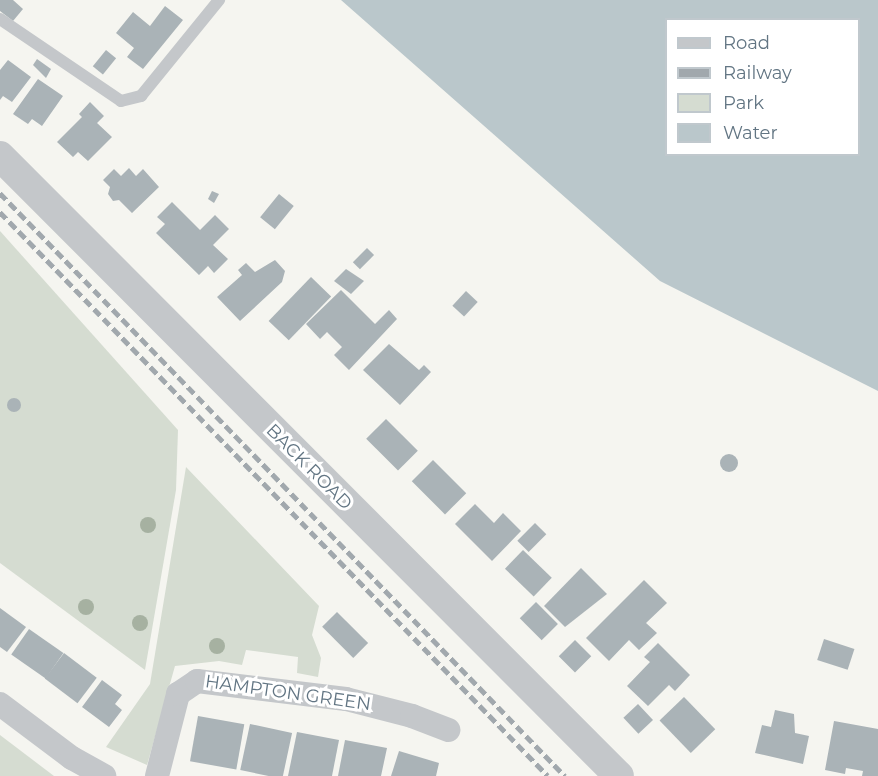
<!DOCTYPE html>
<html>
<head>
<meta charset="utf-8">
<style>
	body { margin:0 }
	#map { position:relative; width:878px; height:776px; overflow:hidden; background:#f5f5f0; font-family:Montserrat,sans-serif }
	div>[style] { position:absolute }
	.green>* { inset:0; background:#d5dcd1 }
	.water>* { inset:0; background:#bac7cb }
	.building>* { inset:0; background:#aab3b7; transform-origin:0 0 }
	.round { border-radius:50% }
	.service>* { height:12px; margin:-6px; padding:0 6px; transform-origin:6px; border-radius:6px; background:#c4c7ca }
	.minor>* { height:24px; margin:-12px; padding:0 12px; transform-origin:12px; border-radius:12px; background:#c4c7ca }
	.tertiary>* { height:30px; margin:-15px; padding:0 15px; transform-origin:15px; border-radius:15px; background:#c4c7ca }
	.rail>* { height:4.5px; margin-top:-2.25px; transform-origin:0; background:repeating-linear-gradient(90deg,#a1a8ad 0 9px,transparent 0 13.5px) }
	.trees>* { width:16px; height:16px; margin:-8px; border-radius:50%; background:#a6b1a1 }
	span { translate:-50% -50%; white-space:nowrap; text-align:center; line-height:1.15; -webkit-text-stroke:6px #fff; paint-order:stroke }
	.street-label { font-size:18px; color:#627583 }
	.legend { position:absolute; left:665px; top:18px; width:195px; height:138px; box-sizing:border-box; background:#fff; border:2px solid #c0c8cd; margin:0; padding:8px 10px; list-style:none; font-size:18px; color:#627583 }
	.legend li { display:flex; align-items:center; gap:12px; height:30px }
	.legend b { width:30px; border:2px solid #c0c8cd }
</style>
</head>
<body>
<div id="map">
	<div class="green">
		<i style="clip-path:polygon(0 231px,178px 430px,176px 490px,145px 670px,0 563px)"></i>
		<i style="clip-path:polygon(186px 467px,319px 606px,312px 635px,321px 658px,318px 677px,297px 673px,298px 657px,246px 650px,242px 665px,219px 661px,175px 666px,147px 765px,106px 747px,150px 684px)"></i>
		<i style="clip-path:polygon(0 735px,54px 776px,0 776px)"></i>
	</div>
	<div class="water">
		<i style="clip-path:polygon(evenodd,341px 0,878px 0,878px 391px,660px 281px,341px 0,666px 20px,858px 20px,858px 154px,666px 154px,666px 20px)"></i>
	</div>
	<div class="building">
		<i style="clip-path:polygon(0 0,13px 0,23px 9px,13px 21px,0 11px)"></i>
		<i style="clip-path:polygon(165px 6px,183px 20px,143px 69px,127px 57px,134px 48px,116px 33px,133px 12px,150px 26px)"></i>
		<i style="left:106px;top:50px;width:13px;height:21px;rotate:39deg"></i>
		<i style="clip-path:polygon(37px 59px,51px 69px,46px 78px,33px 65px)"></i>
		<i style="clip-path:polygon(8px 60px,31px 77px,12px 102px,3px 96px,0 100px,0 70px)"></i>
		<i style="clip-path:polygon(38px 79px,63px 96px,42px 126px,32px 119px,28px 124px,13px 114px)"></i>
		<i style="clip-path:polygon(90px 102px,104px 116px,97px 123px,112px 137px,88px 161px,78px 152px,73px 157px,57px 142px,82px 117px,79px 114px)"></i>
		<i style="clip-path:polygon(129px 168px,136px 176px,143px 169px,159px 187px,132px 213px,119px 200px,113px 201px,108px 194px,110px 187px,103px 180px,114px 169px,121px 176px)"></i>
		<i style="clip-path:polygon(212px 191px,219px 194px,214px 203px,208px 199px)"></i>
		<i style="left:279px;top:194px;width:19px;height:30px;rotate:39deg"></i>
		<i style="clip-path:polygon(172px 202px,200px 230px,215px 215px,229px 229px,213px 245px,228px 259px,214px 273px,208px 266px,199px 275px,156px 233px,165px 224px,157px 217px)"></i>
		<i style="left:367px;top:248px;width:10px;height:20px;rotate:45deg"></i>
		<i style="clip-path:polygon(275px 260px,285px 271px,282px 282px,240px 321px,217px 297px,242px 275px,238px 270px,246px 263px,255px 272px)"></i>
		<i style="clip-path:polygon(346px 269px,364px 281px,351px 294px,334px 281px)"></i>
		<i style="left:311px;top:277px;width:28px;height:61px;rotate:44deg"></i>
		<i style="clip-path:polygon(341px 290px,375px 324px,389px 310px,397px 319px,349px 370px,334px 355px,342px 347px,327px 332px,320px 339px,306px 324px)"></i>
		<i style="left:466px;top:291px;width:16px;height:20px;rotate:43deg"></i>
		<i style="clip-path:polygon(389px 344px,419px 370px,424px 365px,431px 372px,400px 405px,363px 370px)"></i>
		<i class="round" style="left:7px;top:398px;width:14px;height:14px"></i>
		<i style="left:386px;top:419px;width:45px;height:28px;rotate:45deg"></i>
		<i class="round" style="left:720px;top:454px;width:18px;height:18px"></i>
		<i style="left:433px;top:460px;width:47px;height:30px;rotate:45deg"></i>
		<i style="clip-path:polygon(475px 504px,494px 523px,503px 513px,521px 531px,492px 561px,455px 524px)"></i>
		<i style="left:535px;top:523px;width:16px;height:25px;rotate:45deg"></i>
		<i style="left:523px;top:550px;width:40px;height:26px;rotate:44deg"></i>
		<i style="clip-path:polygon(581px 568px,607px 594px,565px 627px,544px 606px)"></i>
		<i style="clip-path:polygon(644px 580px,667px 603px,646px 623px,657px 633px,639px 650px,629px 640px,609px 661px,586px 638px)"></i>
		<i style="left:536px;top:602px;width:31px;height:23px;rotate:45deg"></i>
		<i style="clip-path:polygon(0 608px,26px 627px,7px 652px,0 647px)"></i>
		<i style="left:337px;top:612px;width:44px;height:21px;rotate:45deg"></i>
		<i style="left:29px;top:629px;width:42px;height:31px;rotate:35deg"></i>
		<i style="left:824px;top:639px;width:32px;height:22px;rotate:18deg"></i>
		<i style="left:575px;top:640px;width:23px;height:23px;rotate:45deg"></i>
		<i style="clip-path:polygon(658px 643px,690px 675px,675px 691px,669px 685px,648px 706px,627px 686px,650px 662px,644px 657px)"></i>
		<i style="left:64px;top:653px;width:41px;height:32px;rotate:37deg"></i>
		<i style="clip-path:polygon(102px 680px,122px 695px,115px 704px,122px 710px,109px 727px,82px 707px)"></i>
		<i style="left:684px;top:697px;width:45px;height:34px;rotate:46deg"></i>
		<i style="left:638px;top:704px;width:22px;height:20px;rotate:47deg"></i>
		<i style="clip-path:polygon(775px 710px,794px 714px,795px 733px,809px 736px,803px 764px,755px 753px,762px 725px,771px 727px)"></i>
		<i style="left:198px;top:716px;width:47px;height:46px;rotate:10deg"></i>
		<i style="clip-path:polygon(834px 721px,878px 729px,878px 776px,862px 776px,863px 771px,846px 768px,845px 774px,825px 770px)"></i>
		<i style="left:250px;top:724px;width:43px;height:47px;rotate:12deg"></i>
		<i style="clip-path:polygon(297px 732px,339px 740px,332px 776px,288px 776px)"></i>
		<i style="clip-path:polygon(345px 740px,387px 748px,381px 776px,338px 776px)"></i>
		<i style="clip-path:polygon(399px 751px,439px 763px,436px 776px,391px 776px)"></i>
	</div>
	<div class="service">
		<i style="left:0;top:19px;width:146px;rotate:34.1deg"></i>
		<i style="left:121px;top:101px;width:21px;rotate:-14deg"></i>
		<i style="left:141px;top:96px;width:124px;rotate:-50.9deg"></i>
	</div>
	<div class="minor">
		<i style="left:0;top:704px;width:90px;rotate:36.9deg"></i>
		<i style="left:72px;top:758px;width:37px;rotate:29deg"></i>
		<i style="left:157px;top:776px;width:85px;rotate:-75.6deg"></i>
		<i style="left:178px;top:694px;width:23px;rotate:-34deg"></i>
		<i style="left:197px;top:681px;width:150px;rotate:6.9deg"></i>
		<i style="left:346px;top:699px;width:68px;rotate:14.4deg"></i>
		<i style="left:412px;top:716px;width:39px;rotate:21deg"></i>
	</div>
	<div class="tertiary">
		<i style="left:0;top:156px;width:876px;rotate:45.05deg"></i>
	</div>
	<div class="rail">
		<i style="left:0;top:193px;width:812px;rotate:45.9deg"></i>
		<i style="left:0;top:212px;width:786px;rotate:45.82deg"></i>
	</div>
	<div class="trees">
		<i style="left:148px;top:525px"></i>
		<i style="left:86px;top:607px"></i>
		<i style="left:140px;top:623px"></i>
		<i style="left:217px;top:646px"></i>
	</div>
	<div class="street-label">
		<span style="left:309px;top:467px;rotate:45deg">BACK ROAD</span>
		<span style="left:288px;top:693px;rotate:8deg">HAMPTON GREEN</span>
	</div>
	<ul class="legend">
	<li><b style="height:8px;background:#c4c7ca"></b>Road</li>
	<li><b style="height:8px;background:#a1a8ad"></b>Railway</li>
	<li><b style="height:16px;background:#d5dcd1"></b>Park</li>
	<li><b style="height:16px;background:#bac7cb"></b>Water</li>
	</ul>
</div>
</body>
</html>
